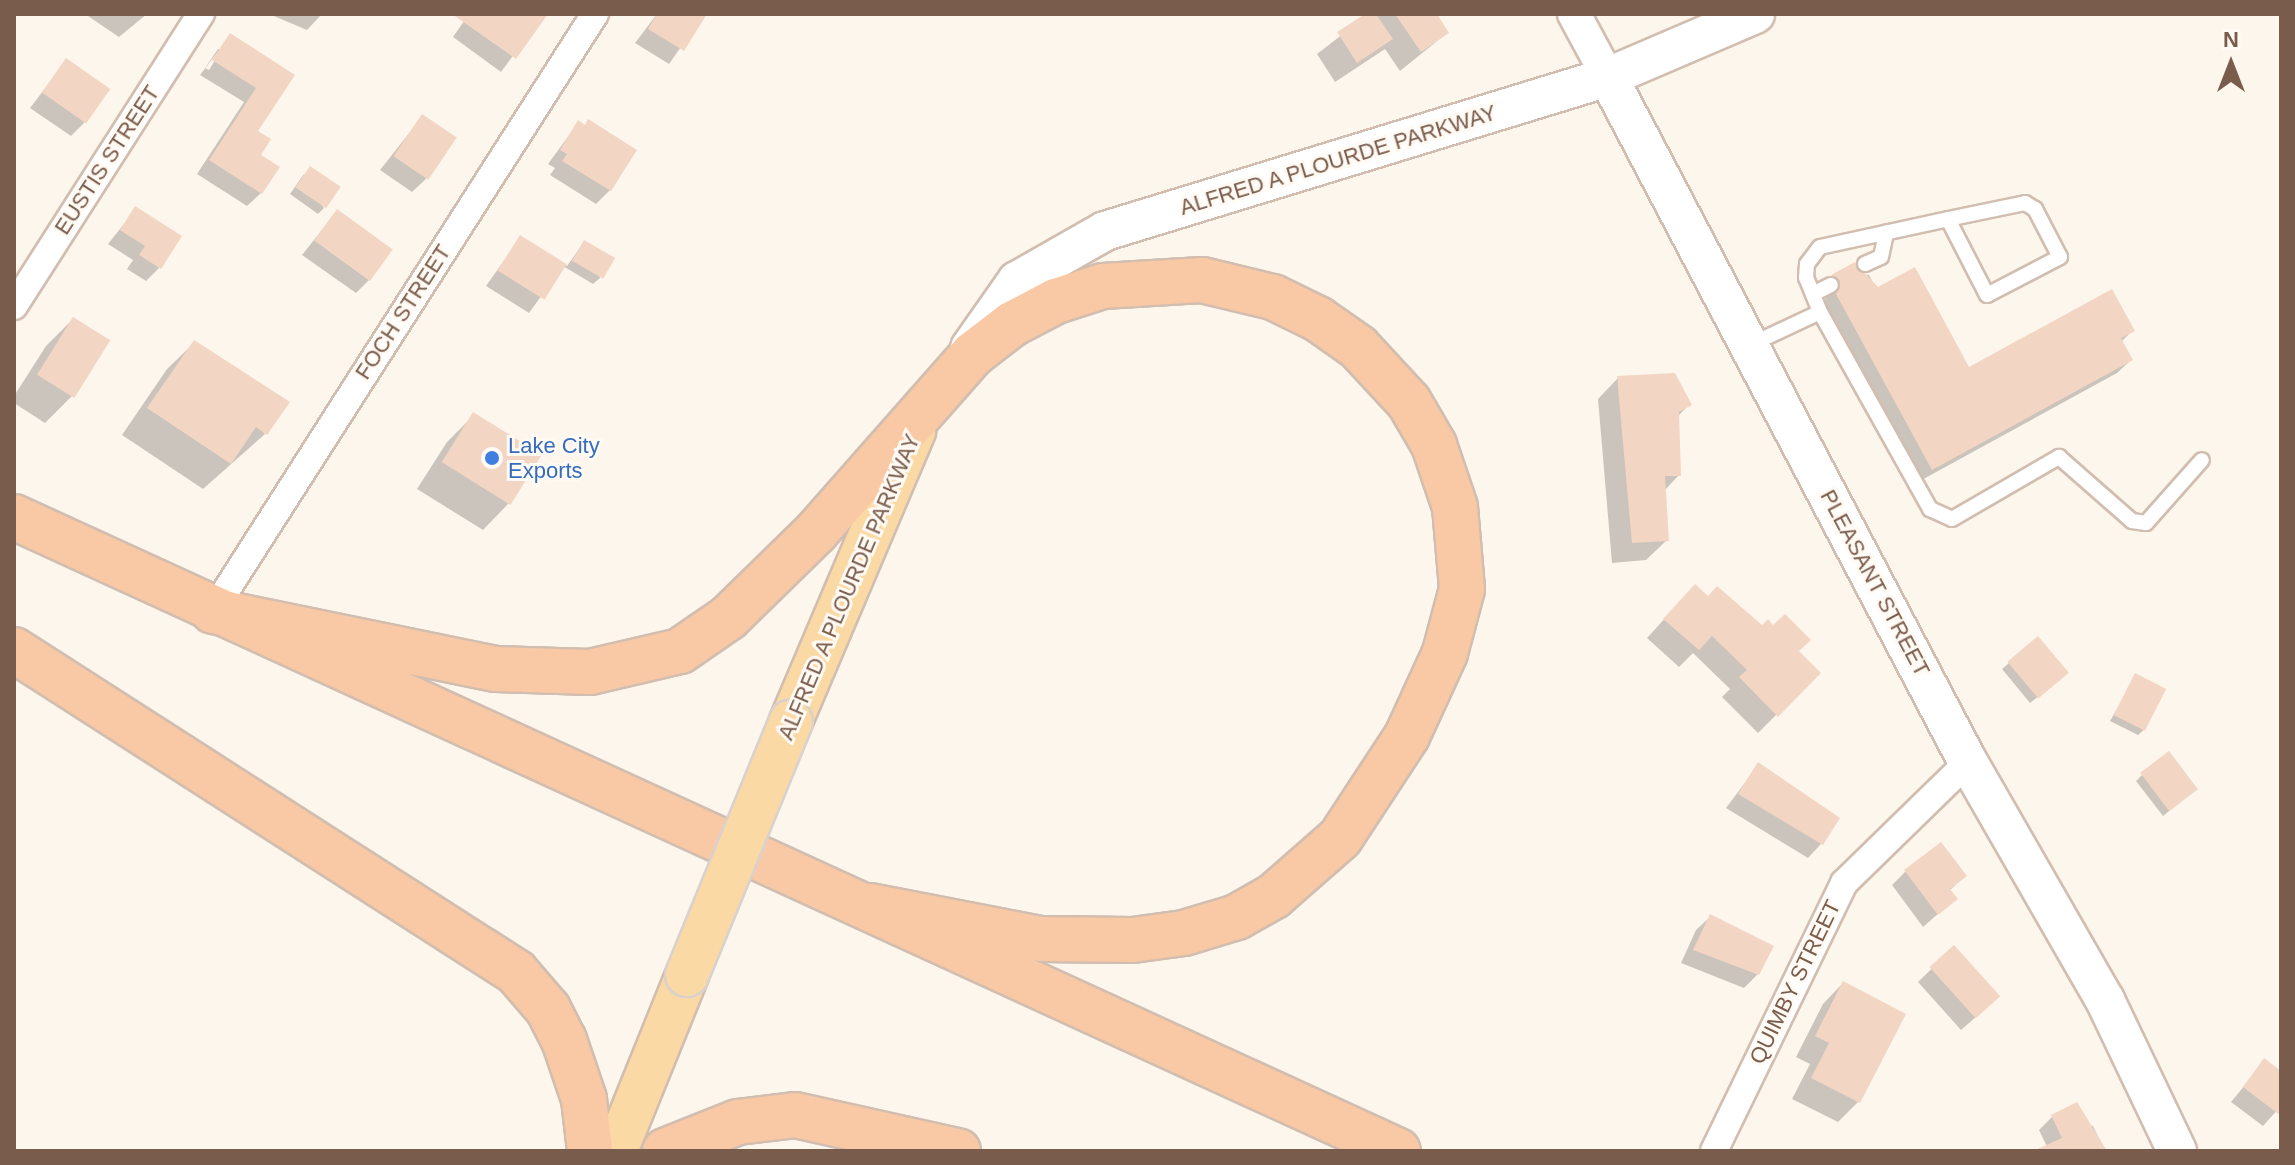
<!DOCTYPE html>
<html>
<head>
<meta charset="utf-8">
<style>
	body { margin:0 }
	#map { position:relative; width:2295px; height:1165px; overflow:hidden; background:#fdf6ec; font-family:Arial,sans-serif }
	div>[style] { position:absolute }
	.shadow>* { inset:0; background:#0003 }
	.building>* { inset:0; background:#f3d5c3; transform-origin:0 0 }
	.roads { filter:drop-shadow(2px 0 #d1beb0) drop-shadow(-2px 0 #d1beb0) drop-shadow(0 2px #d1beb0) drop-shadow(0 -2px #d1beb0) }
	.service>* { height:14px; margin:-7px; padding:0 7px; transform-origin:7px; border-radius:7px; background:#fff }
	.minor>* { height:26px; margin:-13px; padding:0 13px; transform-origin:13px; border-radius:13px; background:#fff }
	.tertiary>* { height:32px; margin:-16px; padding:0 16px; transform-origin:16px; border-radius:16px; background:#fff }
	.secondary>* { height:38px; margin:-19px; padding:0 19px; transform-origin:19px; border-radius:19px; background:#fff }
	.primary>* { height:42px; margin:-21px; padding:0 21px; transform-origin:21px; border-radius:21px; background:#fbd9a5 }
	.trunk>* { height:44px; margin:-22px; padding:0 22px; transform-origin:22px; border-radius:22px; background:#f9c8a4 }
	.bridges { filter:drop-shadow(2px 0 #dad1cd) drop-shadow(-2px 0 #dad1cd) drop-shadow(0 2px #dad1cd) drop-shadow(0 -2px #dad1cd) }
	.primary-bridge>* { height:42px; margin:-21px; padding:0 21px; transform-origin:21px; border-radius:21px; background:#fbd9a5 }
	.dots>* { width:22px; height:22px; translate:-50% -50%; box-sizing:border-box; border:4px solid #fffaf3; border-radius:50% }
	span { translate:-50% -50%; white-space:nowrap; text-align:center; line-height:1.15; -webkit-text-stroke:6px #fffaf3; paint-order:stroke }
	.street-label { font-size:22px; color:#7a5c4d }
	.shop-label { font-size:22px; color:#366cbe }
	.left { translate:0 -50%; text-align:left }
	.frame { position:absolute; inset:0; border:16px solid #7a5c4d; pointer-events:none }
	.north { position:absolute; left:2191px; top:24px; width:80px; height:80px; -webkit-text-stroke:6px #fffaf3; paint-order:stroke; rotate:0deg; font-size:22px; font-weight:700; line-height:32px; text-align:center; color:#7a5c4d }
	.north::after { content:''; display:block; margin:auto; width:28px; height:36px; background:#7a5c4d; clip-path:polygon(50% 0,100% 100%,50% 72%,0 100%) }
</style>
</head>
<body>
<div id="map">
	<div class="shadow">
		<i style="clip-path:polygon(85px 14px,147px 14px,119px 37px)"></i>
		<i style="clip-path:polygon(269px 14px,322px 14px,307px 30px)"></i>
		<i style="clip-path:polygon(469px 14px,544px 14px,501px 72px,453px 37px)"></i>
		<i style="clip-path:polygon(657px 14px,704px 14px,669px 64px,635px 43px)"></i>
		<i style="clip-path:polygon(1369px 14px,1434px 14px,1447px 33px,1400px 71px,1385px 49px,1335px 82px,1317px 54px)"></i>
		<i style="clip-path:polygon(evenodd,230px 36px,292px 76px,256px 132px,261px 193px,247px 206px,197px 174px,244px 102px,200px 75px,230px 36px,218px 49px,222px 49px,209px 70px,205px 68px,218px 49px)"></i>
		<i style="clip-path:polygon(66px 61px,85px 122px,71px 136px,30px 108px)"></i>
		<i style="clip-path:polygon(422px 117px,426px 179px,412px 192px,380px 170px)"></i>
		<i style="clip-path:polygon(578px 123px,610px 190px,596px 204px,550px 175px,555px 168px,548px 164px)"></i>
		<i style="clip-path:polygon(304px 174px,324px 208px,318px 214px,290px 194px)"></i>
		<i style="clip-path:polygon(136px 209px,159px 268px,146px 281px,127px 269px,133px 260px,108px 244px)"></i>
		<i style="clip-path:polygon(337px 211px,369px 280px,356px 293px,302px 255px)"></i>
		<i style="clip-path:polygon(520px 238px,567px 266px,584px 242px,600px 278px,593px 284px,563px 266px,529px 313px,486px 286px)"></i>
		<i style="clip-path:polygon(1854px 265px,1857px 273px,1869px 275px,1877px 290px,1969px 370px,2132px 331px,2121px 342px,2131px 360px,2117px 373px,1918px 482px,1823px 308px,1827px 294px,1820px 290px)"></i>
		<i style="clip-path:polygon(73px 319px,72px 396px,45px 423px,14px 403px,14px 396px,46px 346px)"></i>
		<i style="clip-path:polygon(194px 343px,265px 434px,203px 489px,122px 435px,167px 369px)"></i>
		<i style="clip-path:polygon(1618px 378px,1690px 404px,1677px 417px,1679px 475px,1664px 491px,1667px 540px,1646px 560px,1612px 563px,1598px 399px)"></i>
		<i style="clip-path:polygon(474px 415px,539px 455px,509px 503px,483px 530px,417px 489px,447px 442px)"></i>
		<i style="clip-path:polygon(1708px 598px,1762px 628px,1773px 627px,1818px 673px,1758px 733px,1722px 697px,1730px 689px,1693px 653px,1679px 667px,1647px 638px,1677px 605px)"></i>
		<i style="clip-path:polygon(2038px 638px,2060px 679px,2030px 703px,2002px 669px)"></i>
		<i style="clip-path:polygon(2136px 676px,2145px 729px,2138px 735px,2110px 721px)"></i>
		<i style="clip-path:polygon(1759px 764px,1821px 844px,1808px 858px,1726px 808px)"></i>
		<i style="clip-path:polygon(2142px 775px,2189px 795px,2163px 816px,2136px 781px)"></i>
		<i style="clip-path:polygon(1905px 872px,1965px 876px,1949px 891px,1955px 899px,1923px 927px,1892px 885px)"></i>
		<i style="clip-path:polygon(1710px 917px,1758px 974px,1744px 988px,1681px 963px,1696px 930px)"></i>
		<i style="clip-path:polygon(1953px 948px,1984px 1010px,1961px 1030px,1918px 982px)"></i>
		<i style="clip-path:polygon(1843px 983px,1858px 1102px,1838px 1122px,1792px 1099px,1810px 1064px,1796px 1057px,1823px 1004px)"></i>
		<i style="clip-path:polygon(2265px 1061px,2281px 1073px,2281px 1106px,2263px 1126px,2231px 1102px)"></i>
		<i style="clip-path:polygon(2052px 1117px,2093px 1126px,2105px 1151px,2049px 1151px,2039px 1130px)"></i>
	</div>
	<div class="building">
		<i style="clip-path:polygon(452px 14px,548px 14px,516px 59px)"></i>
		<i style="clip-path:polygon(657px 14px,707px 14px,684px 51px,648px 29px)"></i>
		<i style="clip-path:polygon(1365px 14px,1376px 14px,1393px 39px,1357px 63px,1337px 32px)"></i>
		<i style="clip-path:polygon(1395px 14px,1437px 14px,1449px 33px,1421px 52px)"></i>
		<i style="clip-path:polygon(230px 33px,295px 75px,258px 131px,271px 139px,261px 155px,280px 167px,262px 194px,209px 160px,256px 88px,212px 60px)"></i>
		<i style="left:66px;top:58px;width:54px;height:42px;rotate:35deg"></i>
		<i style="left:422px;top:114px;width:42px;height:51px;rotate:34deg"></i>
		<i style="clip-path:polygon(588px 119px,637px 150px,611px 191px,562px 161px,567px 154px,560px 150px,578px 120px,585px 125px)"></i>
		<i style="left:310px;top:166px;width:37px;height:26px;rotate:34deg"></i>
		<i style="clip-path:polygon(135px 206px,182px 236px,161px 269px,139px 255px,145px 246px,120px 230px)"></i>
		<i style="left:337px;top:209px;width:69px;height:39px;rotate:36deg"></i>
		<i style="left:520px;top:235px;width:55px;height:42px;rotate:32deg"></i>
		<i style="left:584px;top:240px;width:36px;height:24px;rotate:30deg"></i>
		<i style="clip-path:polygon(1855px 262px,1878px 287px,1915px 267px,1969px 367px,2112px 289px,2135px 331px,2121px 338px,2133px 360px,1932px 470px,1836px 294px,1840px 281px,1831px 275px)"></i>
		<i style="left:73px;top:317px;width:44px;height:68px;rotate:32deg"></i>
		<i style="clip-path:polygon(194px 340px,290px 402px,267px 435px,256px 427px,231px 464px,147px 408px)"></i>
		<i style="clip-path:polygon(1675px 373px,1692px 405px,1679px 412px,1681px 476px,1665px 476px,1669px 541px,1632px 543px,1617px 376px)"></i>
		<i style="left:473px;top:412px;width:81px;height:59px;rotate:32deg"></i>
		<i style="clip-path:polygon(1695px 584px,1708px 596px,1717px 586px,1762px 625px,1768px 619px,1773px 625px,1785px 614px,1811px 640px,1799px 651px,1821px 673px,1778px 717px,1739px 677px,1747px 670px,1712px 636px,1699px 650px,1663px 619px)"></i>
		<i style="left:2038px;top:636px;width:48px;height:40px;rotate:50deg"></i>
		<i style="left:2135px;top:673px;width:35px;height:47px;rotate:27deg"></i>
		<i style="left:2169px;top:751px;width:48px;height:36px;rotate:53deg"></i>
		<i style="clip-path:polygon(1758px 762px,1840px 818px,1823px 845px,1738px 794px)"></i>
		<i style="clip-path:polygon(1941px 842px,1967px 876px,1950px 889px,1958px 899px,1938px 915px,1904px 870px)"></i>
		<i style="clip-path:polygon(1710px 914px,1774px 946px,1759px 975px,1693px 950px)"></i>
		<i style="left:1954px;top:945px;width:69px;height:33px;rotate:48deg"></i>
		<i style="clip-path:polygon(1843px 981px,1906px 1014px,1860px 1103px,1811px 1078px,1829px 1043px,1815px 1036px)"></i>
		<i style="clip-path:polygon(2264px 1058px,2281px 1071px,2281px 1116px,2243px 1087px)"></i>
		<i style="clip-path:polygon(2077px 1102px,2107px 1151px,2033px 1151px,2062px 1138px,2051px 1115px)"></i>
	</div>
	<div class="roads">
		<div class="service">
			<i style="left:1865px;top:264px;width:17px;rotate:-24deg"></i>
			<i style="left:1881px;top:257px;width:25px;rotate:-78deg"></i>
			<i style="left:1813px;top:294px;width:20px;rotate:-27deg"></i>
			<i style="left:1820px;top:312px;width:226px;rotate:60.8deg"></i>
			<i style="left:1930px;top:509px;width:24px;rotate:24deg"></i>
			<i style="left:1952px;top:519px;width:124px;rotate:-30.1deg"></i>
			<i style="left:2059px;top:457px;width:97px;rotate:41.2deg"></i>
			<i style="left:2132px;top:521px;width:14px;rotate:8deg"></i>
			<i style="left:2146px;top:523px;width:84px;rotate:-48.4deg"></i>
			<i style="left:1750px;top:345px;width:77px;rotate:-25.2deg"></i>
			<i style="left:1820px;top:312px;width:37px;rotate:-112deg"></i>
			<i style="left:1806px;top:278px;width:14px;rotate:-86deg"></i>
			<i style="left:1807px;top:264px;width:21px;rotate:-53deg"></i>
			<i style="left:1820px;top:247px;width:131px;rotate:-12.3deg"></i>
			<i style="left:1948px;top:219px;width:79px;rotate:-11.7deg"></i>
			<i style="left:2025px;top:203px;width:12px;rotate:31deg"></i>
			<i style="left:2035px;top:209px;width:54px;rotate:62.5deg"></i>
			<i style="left:2060px;top:257px;width:82px;rotate:152.5deg"></i>
			<i style="left:1987px;top:295px;width:85px;rotate:-117.2deg"></i>
		</div>
		<div class="minor">
			<i style="left:14px;top:306px;width:347px;rotate:-57.4deg"></i>
			<i style="left:213px;top:611px;width:709px;rotate:-57.39deg"></i>
			<i style="left:1714px;top:1151px;width:298px;rotate:-64.1deg"></i>
			<i style="left:1844px;top:883px;width:173px;rotate:-44.3deg"></i>
		</div>
		<div class="tertiary">
			<i style="left:1574px;top:14px;width:72px;rotate:61.6deg"></i>
		</div>
		<div class="secondary">
			<i style="left:1608px;top:77px;width:774px;rotate:62.28deg"></i>
			<i style="left:1968px;top:762px;width:275px;rotate:60.1deg"></i>
			<i style="left:2105px;top:1000px;width:167px;rotate:64.5deg"></i>
			<i style="left:970px;top:348px;width:82px;rotate:-55deg"></i>
			<i style="left:1017px;top:281px;width:101px;rotate:-29.6deg"></i>
			<i style="left:1105px;top:231px;width:526px;rotate:-17.02deg"></i>
			<i style="left:1608px;top:77px;width:160px;rotate:-23.2deg"></i>
		</div>
		<div class="primary">
			<i style="left:791px;top:721px;width:315px;rotate:-67deg"></i>
			<i style="left:616px;top:1151px;width:190px;rotate:-68deg"></i>
		</div>
		<div class="trunk">
			<i style="left:14px;top:517px;width:1522px;rotate:24.61deg"></i>
			<i style="left:213px;top:611px;width:289px;rotate:11.6deg"></i>
			<i style="left:496px;top:669px;width:94px;rotate:1.8deg"></i>
			<i style="left:590px;top:672px;width:92px;rotate:-13.1deg"></i>
			<i style="left:680px;top:651px;width:58px;rotate:-34.5deg"></i>
			<i style="left:728px;top:618px;width:123px;rotate:-44.3deg"></i>
			<i style="left:816px;top:532px;width:237px;rotate:-48.6deg"></i>
			<i style="left:973px;top:354px;width:49px;rotate:-37.6deg"></i>
			<i style="left:1012px;top:324px;width:50px;rotate:-27.6deg"></i>
			<i style="left:1056px;top:301px;width:49px;rotate:-17.7deg"></i>
			<i style="left:1103px;top:286px;width:99px;rotate:-3.5deg"></i>
			<i style="left:1202px;top:280px;width:73px;rotate:13.5deg"></i>
			<i style="left:1273px;top:297px;width:50px;rotate:26.1deg"></i>
			<i style="left:1318px;top:319px;width:49px;rotate:35deg"></i>
			<i style="left:1358px;top:347px;width:75px;rotate:47.2deg"></i>
			<i style="left:1409px;top:402px;width:50px;rotate:59.8deg"></i>
			<i style="left:1434px;top:445px;width:65px;rotate:71.3deg"></i>
			<i style="left:1455px;top:507px;width:82px;rotate:85.1deg"></i>
			<i style="left:1462px;top:589px;width:66px;rotate:104.9deg"></i>
			<i style="left:1445px;top:653px;width:91px;rotate:114.6deg"></i>
			<i style="left:1407px;top:736px;width:122px;rotate:123.3deg"></i>
			<i style="left:1340px;top:838px;width:88px;rotate:138.7deg"></i>
			<i style="left:1274px;top:896px;width:43px;rotate:150.4deg"></i>
			<i style="left:1237px;top:917px;width:55px;rotate:163.2deg"></i>
			<i style="left:1184px;top:933px;width:52px;rotate:172.3deg"></i>
			<i style="left:1132px;top:940px;width:91px;rotate:-179.4deg"></i>
			<i style="left:1041px;top:939px;width:175px;rotate:-169.1deg"></i>
			<i style="left:14px;top:650px;width:596px;rotate:32.68deg"></i>
			<i style="left:516px;top:972px;width:49px;rotate:49.1deg"></i>
			<i style="left:548px;top:1009px;width:35px;rotate:63deg"></i>
			<i style="left:564px;top:1040px;width:62px;rotate:71.3deg"></i>
			<i style="left:584px;top:1099px;width:52px;rotate:83.4deg"></i>
			<i style="left:665px;top:1151px;width:79px;rotate:-21.7deg"></i>
			<i style="left:738px;top:1122px;width:57px;rotate:-7deg"></i>
			<i style="left:795px;top:1115px;width:167px;rotate:12.5deg"></i>
		</div>
	</div>
	<div class="bridges">
		<div class="primary-bridge">
			<i style="left:687px;top:975px;width:274px;rotate:-67.7deg"></i>
		</div>
	</div>
	<div class="dots">
		<i style="left:492px;top:458px;background:#3f7fe0"></i>
	</div>
	<div class="street-label">
		<span style="left:107px;top:160px;rotate:-57deg">EUSTIS STREET</span>
		<span style="left:1338px;top:160px;rotate:-17deg">ALFRED A PLOURDE PARKWAY</span>
		<span style="left:403px;top:312px;rotate:-57deg">FOCH STREET</span>
		<span style="left:1875px;top:583px;rotate:62deg">PLEASANT STREET</span>
		<span style="left:849px;top:587px;rotate:-67deg">ALFRED A PLOURDE PARKWAY</span>
		<span style="left:1795px;top:982px;rotate:-64deg">QUIMBY STREET</span>
	</div>
	<div class="shop-label">
		<span class="left" style="left:508px;top:458px">Lake City<br>Exports</span>
	</div>
	<div class="frame"></div>
	<div class="north">N</div>
</div>
</body>
</html>
